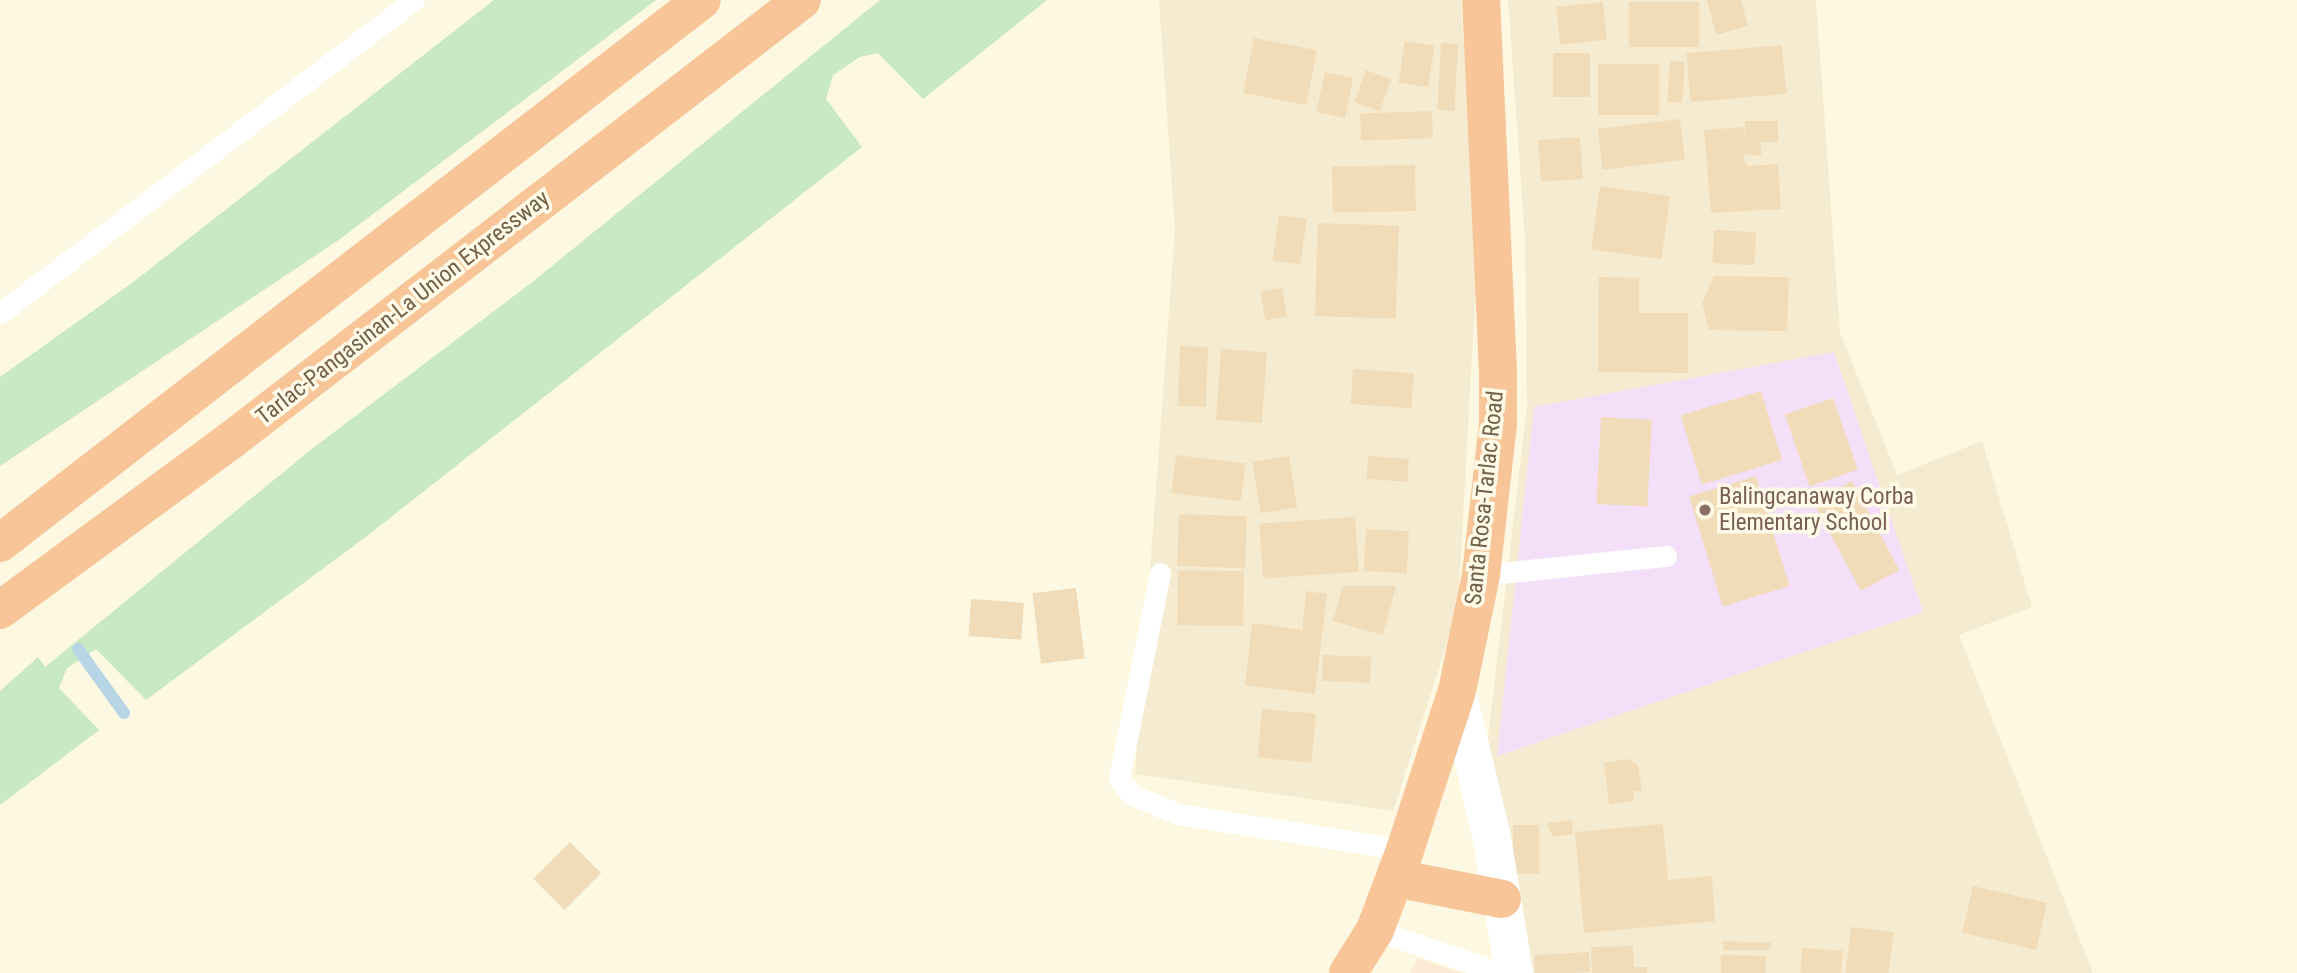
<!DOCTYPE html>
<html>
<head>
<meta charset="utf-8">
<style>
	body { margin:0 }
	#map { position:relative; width:2297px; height:973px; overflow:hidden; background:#fcf8e2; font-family:"Roboto Condensed",sans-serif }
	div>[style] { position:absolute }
	.residential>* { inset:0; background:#f4ebd0 }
	.commercial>* { inset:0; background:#fdead5 }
	.education>* { inset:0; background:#f4dff8 }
	.green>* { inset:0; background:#c8e9c1 }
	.stream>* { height:12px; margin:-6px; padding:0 6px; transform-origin:6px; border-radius:6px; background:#b7d5e5 }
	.building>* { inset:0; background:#f1dcba; transform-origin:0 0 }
	.lane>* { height:21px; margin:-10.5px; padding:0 10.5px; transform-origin:10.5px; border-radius:10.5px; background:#fff }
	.secondary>* { height:38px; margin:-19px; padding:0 19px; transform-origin:19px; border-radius:19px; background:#fff }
	.highway>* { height:38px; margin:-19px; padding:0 19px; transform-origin:19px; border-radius:19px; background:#f7c598 }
	.dots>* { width:19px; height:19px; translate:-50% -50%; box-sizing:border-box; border:4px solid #fffbe8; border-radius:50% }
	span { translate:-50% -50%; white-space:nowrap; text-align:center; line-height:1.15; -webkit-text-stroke:7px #fffbe8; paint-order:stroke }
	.street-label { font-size:23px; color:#736149 }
	.education-label { font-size:23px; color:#785e54 }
	.left { translate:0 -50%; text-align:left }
</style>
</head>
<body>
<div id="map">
	<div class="residential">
		<i style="clip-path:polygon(1159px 0,1461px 0,1478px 246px,1458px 609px,1393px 811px,1135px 774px,1175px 230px)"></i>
		<i style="clip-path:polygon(1508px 0,1816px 0,1840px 333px,1897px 475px,1982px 441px,2032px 607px,1959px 635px,2093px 973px,1528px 973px,1486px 755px,1527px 406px,1525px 239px)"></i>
	</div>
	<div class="commercial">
		<i style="clip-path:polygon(1418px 958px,1461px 973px,1410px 973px)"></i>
	</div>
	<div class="education">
		<i style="clip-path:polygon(1834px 352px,1923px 612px,1497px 756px,1534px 407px)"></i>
	</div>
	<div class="green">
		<i style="clip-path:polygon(494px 0,656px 0,340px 239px,0 466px,0 377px,132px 283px)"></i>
		<i style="clip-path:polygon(880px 0,1047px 0,923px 99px,878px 53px,860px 57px,833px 75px,826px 99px,862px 147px,367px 536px,146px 700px,96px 649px,67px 668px,59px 688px,99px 730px,0 805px,0 691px,38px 657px,45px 667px,313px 448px,531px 283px)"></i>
	</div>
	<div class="stream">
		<i style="left:78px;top:649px;width:79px;rotate:54.3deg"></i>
	</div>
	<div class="building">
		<i style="clip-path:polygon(1707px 0,1741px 0,1748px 26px,1716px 35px)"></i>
		<i style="left:1603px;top:2px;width:38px;height:47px;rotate:84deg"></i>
		<i style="left:1629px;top:2px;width:70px;height:45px"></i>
		<i style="left:1254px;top:38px;width:64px;height:56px;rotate:11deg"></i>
		<i style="left:1405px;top:41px;width:30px;height:42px;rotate:9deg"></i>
		<i style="left:1441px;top:43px;width:17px;height:67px;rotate:3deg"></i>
		<i style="left:1782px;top:45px;width:49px;height:96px;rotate:85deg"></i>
		<i style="left:1553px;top:53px;width:37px;height:44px"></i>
		<i style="left:1670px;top:61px;width:15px;height:41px;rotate:4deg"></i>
		<i style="left:1659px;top:64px;width:51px;height:61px;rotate:90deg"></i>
		<i style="left:1366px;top:70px;width:27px;height:34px;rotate:20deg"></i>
		<i style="left:1325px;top:72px;width:29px;height:41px;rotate:12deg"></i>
		<i style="left:1432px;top:111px;width:27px;height:72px;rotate:88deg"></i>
		<i style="left:1680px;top:119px;width:41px;height:83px;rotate:83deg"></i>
		<i style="clip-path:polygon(1745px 121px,1778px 121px,1778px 142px,1761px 142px,1761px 156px,1743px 154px,1747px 166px,1778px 164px,1781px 209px,1711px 213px,1704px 130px,1744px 127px,1744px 139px)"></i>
		<i style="left:1580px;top:137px;width:42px;height:42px;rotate:86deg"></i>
		<i style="left:1415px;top:165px;width:46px;height:83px;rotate:89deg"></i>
		<i style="left:1600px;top:186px;width:71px;height:64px;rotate:8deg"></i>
		<i style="left:1279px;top:215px;width:28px;height:46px;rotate:8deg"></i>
		<i style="left:1318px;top:223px;width:81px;height:93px;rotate:2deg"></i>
		<i style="left:1714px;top:230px;width:42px;height:33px;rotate:3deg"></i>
		<i style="clip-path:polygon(1714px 276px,1789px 277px,1787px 331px,1709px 330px,1702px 303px)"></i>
		<i style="clip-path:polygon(1599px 277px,1639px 278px,1639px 313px,1688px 313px,1688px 373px,1598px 372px)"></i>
		<i style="left:1282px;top:288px;width:29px;height:22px;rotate:80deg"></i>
		<i style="left:1180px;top:346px;width:28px;height:60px;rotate:2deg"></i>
		<i style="left:1221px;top:349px;width:46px;height:71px;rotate:4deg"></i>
		<i style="left:1353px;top:369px;width:61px;height:35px;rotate:4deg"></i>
		<i style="left:1761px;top:391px;width:72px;height:84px;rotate:73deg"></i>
		<i style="left:1833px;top:398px;width:76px;height:51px;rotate:71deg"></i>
		<i style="left:1601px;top:417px;width:51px;height:87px;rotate:3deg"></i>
		<i style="left:1176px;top:455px;width:70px;height:38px;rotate:7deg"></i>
		<i style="left:1289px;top:456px;width:52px;height:37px;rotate:81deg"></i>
		<i style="left:1368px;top:456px;width:41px;height:23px;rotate:4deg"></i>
		<i style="left:1756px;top:476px;width:115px;height:70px;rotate:73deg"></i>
		<i style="left:1852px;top:481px;width:101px;height:44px;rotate:62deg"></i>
		<i style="left:1179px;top:514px;width:68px;height:52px;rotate:2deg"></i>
		<i style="left:1355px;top:517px;width:55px;height:96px;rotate:86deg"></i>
		<i style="left:1366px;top:529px;width:43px;height:42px;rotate:3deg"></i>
		<i style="left:1178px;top:570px;width:66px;height:55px;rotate:1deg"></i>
		<i style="clip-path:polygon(1343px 586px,1396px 586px,1383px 635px,1333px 621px)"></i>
		<i style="left:1076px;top:588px;width:71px;height:44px;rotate:83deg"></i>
		<i style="clip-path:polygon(1306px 591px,1327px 594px,1315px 694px,1245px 685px,1252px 623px,1302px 630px)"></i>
		<i style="left:971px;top:599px;width:53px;height:37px;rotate:4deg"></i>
		<i style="left:1323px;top:655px;width:48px;height:26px;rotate:2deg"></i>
		<i style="left:1262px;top:709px;width:54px;height:49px;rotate:5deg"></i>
		<i style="clip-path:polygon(1628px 759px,1638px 765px,1642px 790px,1633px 791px,1634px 801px,1609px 804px,1604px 763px)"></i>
		<i style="clip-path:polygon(1572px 820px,1573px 834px,1553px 837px,1547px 823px)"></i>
		<i style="clip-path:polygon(1663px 824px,1668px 880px,1712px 876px,1715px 921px,1584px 933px,1575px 832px)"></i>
		<i style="left:1513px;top:825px;width:26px;height:49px"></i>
		<i style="left:570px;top:842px;width:44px;height:52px;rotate:45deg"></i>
		<i style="left:1973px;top:886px;width:76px;height:48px;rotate:13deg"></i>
		<i style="left:1851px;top:927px;width:43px;height:46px;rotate:7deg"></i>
		<i style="clip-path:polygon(1723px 941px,1772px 943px,1768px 950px,1723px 950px)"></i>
		<i style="clip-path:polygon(1633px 946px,1634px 967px,1647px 967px,1647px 973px,1592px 973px,1591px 947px)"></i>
		<i style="left:1802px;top:948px;width:41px;height:25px;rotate:4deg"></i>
		<i style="left:1589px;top:952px;width:20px;height:55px;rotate:87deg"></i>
		<i style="left:1721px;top:955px;width:45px;height:18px;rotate:1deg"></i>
	</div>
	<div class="lane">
		<i style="left:0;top:313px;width:519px;rotate:-37.09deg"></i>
		<i style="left:1160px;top:573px;width:210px;rotate:101.3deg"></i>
		<i style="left:1119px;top:779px;width:21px;rotate:51deg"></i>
		<i style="left:1132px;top:795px;width:50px;rotate:22.4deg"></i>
		<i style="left:1178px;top:814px;width:230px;rotate:9deg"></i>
		<i style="left:1481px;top:575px;width:186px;rotate:-5.9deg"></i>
		<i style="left:1375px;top:930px;width:133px;rotate:18.8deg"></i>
	</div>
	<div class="secondary">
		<i style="left:1457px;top:691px;width:151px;rotate:76.6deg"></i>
		<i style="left:1492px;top:838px;width:137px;rotate:80.7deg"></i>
	</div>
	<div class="highway">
		<i style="left:0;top:543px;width:887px;rotate:-37.72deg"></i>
		<i style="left:0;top:610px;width:285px;rotate:-36.3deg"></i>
		<i style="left:230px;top:441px;width:722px;rotate:-37.63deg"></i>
		<i style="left:1395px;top:878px;width:109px;rotate:11.1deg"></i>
		<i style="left:1348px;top:973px;width:51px;rotate:-57.9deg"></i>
		<i style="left:1375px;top:930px;width:85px;rotate:-69.4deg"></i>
		<i style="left:1405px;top:850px;width:167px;rotate:-71.9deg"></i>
		<i style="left:1457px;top:691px;width:118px;rotate:-78.3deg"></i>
		<i style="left:1481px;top:575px;width:152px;rotate:-83.6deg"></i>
		<i style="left:1498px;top:424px;width:52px;rotate:-90deg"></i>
		<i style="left:1498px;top:372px;width:372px;rotate:-92.6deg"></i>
	</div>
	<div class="dots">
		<i style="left:1705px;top:510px;background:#8d6e63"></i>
	</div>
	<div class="street-label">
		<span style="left:403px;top:308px;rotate:-38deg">Tarlac-Pangasinan-La Union Expressway</span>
		<span style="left:1485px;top:498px;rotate:-84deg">Santa Rosa-Tarlac Road</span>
	</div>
	<div class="education-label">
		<span class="left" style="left:1719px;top:510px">Balingcanaway Corba<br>Elementary School</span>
	</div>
</div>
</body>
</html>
